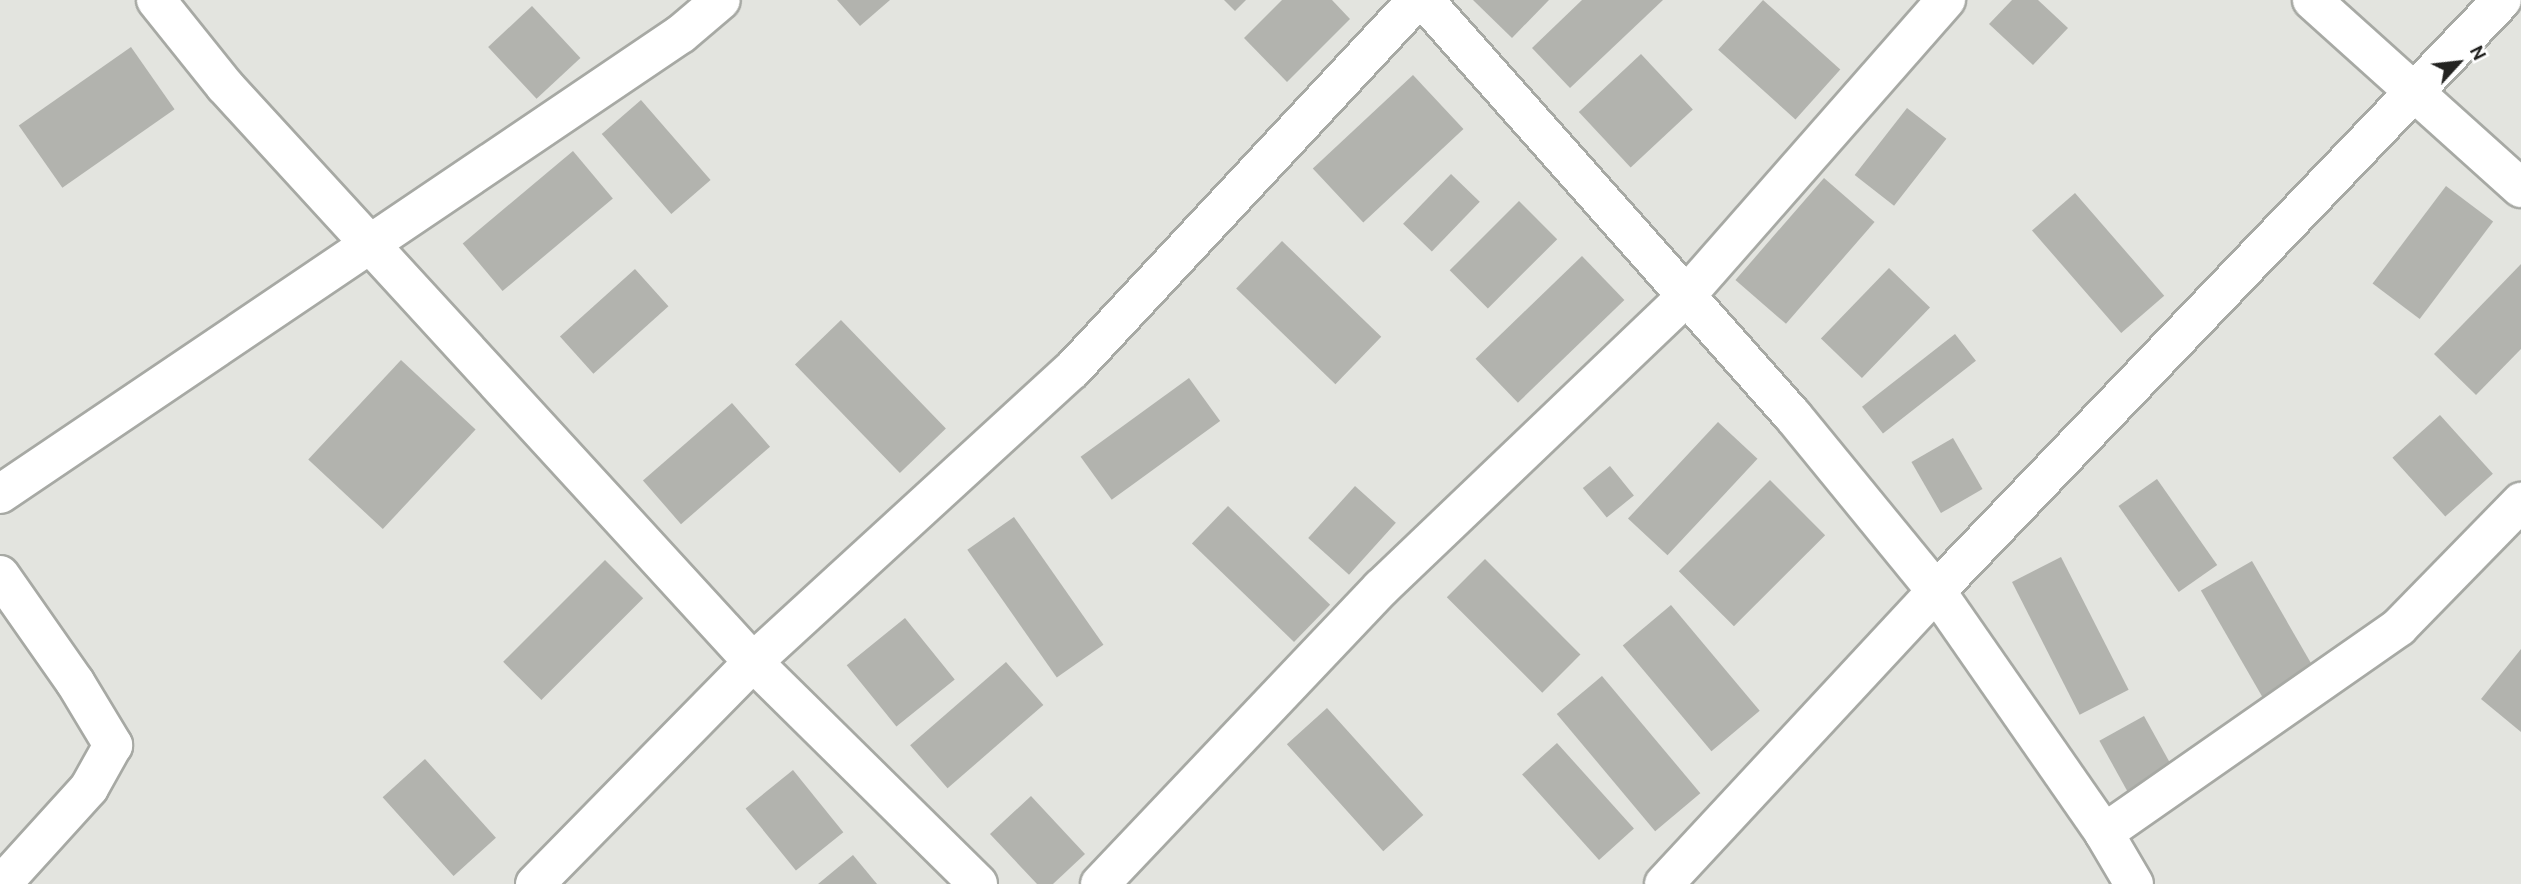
<!DOCTYPE html>
<html>
<head>
<meta charset="utf-8">
<style>
	body { margin:0 }
	#map { position:relative; width:2521px; height:884px; overflow:hidden; background:#e3e4df; font-family:Overpass,sans-serif }
	div>[style] { position:absolute }
	.building>* { inset:0; background:#b2b3ae; transform-origin:0 0 }
	.roads { filter:drop-shadow(2px 0 #a7a9a4) drop-shadow(-2px 0 #a7a9a4) drop-shadow(0 2px #a7a9a4) drop-shadow(0 -2px #a7a9a4) }
	.minor>* { height:38px; margin:-19px; padding:0 19px; transform-origin:19px; border-radius:19px; background:#fff }
	span { translate:-50% -50%; white-space:nowrap; text-align:center; line-height:1.15; -webkit-text-stroke:5px #fff; paint-order:stroke }
	.north { position:absolute; left:2423px; top:28px; width:70px; height:70px; -webkit-text-stroke:5px #fff; paint-order:stroke; rotate:63deg; font-size:19px; font-weight:700; line-height:28px; text-align:center; color:#232321 }
	.north::after { content:''; display:block; margin:auto; width:24px; height:32px; background:#232321; clip-path:polygon(50% 0,100% 100%,50% 72%,0 100%) }
</style>
</head>
<body>
<div id="map">
	<div class="building">
		<i style="clip-path:polygon(837px 0,890px 0,860px 26px)"></i>
		<i style="clip-path:polygon(1224px 0,1246px 0,1235px 11px)"></i>
		<i style="clip-path:polygon(1282px 0,1332px 0,1350px 19px,1287px 82px,1244px 38px)"></i>
		<i style="clip-path:polygon(1473px 0,1549px 0,1512px 38px)"></i>
		<i style="clip-path:polygon(1582px 0,1663px 0,1570px 88px,1532px 48px)"></i>
		<i style="left:1763px;top:0;width:104px;height:67px;rotate:42deg"></i>
		<i style="clip-path:polygon(2012px 0,2038px 0,2068px 28px,2033px 65px,1989px 24px)"></i>
		<i style="left:532px;top:6px;width:71px;height:60px;rotate:47deg"></i>
		<i style="left:131px;top:47px;width:76px;height:137px;rotate:55deg"></i>
		<i style="left:1641px;top:54px;width:76px;height:85px;rotate:47deg"></i>
		<i style="left:1413px;top:75px;width:74px;height:137px;rotate:47deg"></i>
		<i style="left:641px;top:100px;width:106px;height:52px;rotate:49deg"></i>
		<i style="left:1907px;top:108px;width:50px;height:85px;rotate:38deg"></i>
		<i style="left:573px;top:151px;width:62px;height:144px;rotate:50deg"></i>
		<i style="left:1451px;top:174px;width:40px;height:69px;rotate:44deg"></i>
		<i style="left:1824px;top:178px;width:67px;height:135px;rotate:41deg"></i>
		<i style="left:2446px;top:186px;width:59px;height:122px;rotate:37deg"></i>
		<i style="left:2075px;top:193px;width:136px;height:57px;rotate:49deg"></i>
		<i style="left:1519px;top:201px;width:54px;height:98px;rotate:45deg"></i>
		<i style="left:1282px;top:241px;width:138px;height:66px;rotate:44deg"></i>
		<i style="left:1582px;top:256px;width:61px;height:148px;rotate:46deg"></i>
		<i style="clip-path:polygon(2521px 264px,2521px 349px,2476px 395px,2434px 354px)"></i>
		<i style="left:1889px;top:268px;width:57px;height:98px;rotate:44deg"></i>
		<i style="left:635px;top:269px;width:50px;height:101px;rotate:48deg"></i>
		<i style="left:841px;top:320px;width:151px;height:64px;rotate:46deg"></i>
		<i style="left:1955px;top:334px;width:34px;height:118px;rotate:52deg"></i>
		<i style="left:401px;top:360px;width:102px;height:136px;rotate:43deg"></i>
		<i style="left:1189px;top:378px;width:53px;height:134px;rotate:54deg"></i>
		<i style="left:732px;top:403px;width:58px;height:118px;rotate:49deg"></i>
		<i style="left:2440px;top:415px;width:79px;height:64px;rotate:48deg"></i>
		<i style="left:1718px;top:422px;width:54px;height:132px;rotate:43deg"></i>
		<i style="left:1953px;top:438px;width:59px;height:48px;rotate:60deg"></i>
		<i style="left:1610px;top:466px;width:38px;height:35px;rotate:51deg"></i>
		<i style="left:2157px;top:479px;width:105px;height:47px;rotate:55deg"></i>
		<i style="left:1770px;top:480px;width:78px;height:129px;rotate:45deg"></i>
		<i style="left:1355px;top:486px;width:55px;height:70px;rotate:42deg"></i>
		<i style="left:1228px;top:506px;width:142px;height:52px;rotate:44deg"></i>
		<i style="left:1014px;top:517px;width:156px;height:57px;rotate:55deg"></i>
		<i style="left:2061px;top:557px;width:149px;height:55px;rotate:63deg"></i>
		<i style="left:1485px;top:559px;width:135px;height:54px;rotate:45deg"></i>
		<i style="left:605px;top:560px;width:54px;height:144px;rotate:45deg"></i>
		<i style="left:2252px;top:561px;width:134px;height:59px;rotate:60deg"></i>
		<i style="left:1671px;top:605px;width:138px;height:63px;rotate:50deg"></i>
		<i style="left:905px;top:618px;width:79px;height:75px;rotate:51deg"></i>
		<i style="clip-path:polygon(2521px 649px,2521px 732px,2481px 699px)"></i>
		<i style="left:1006px;top:662px;width:57px;height:127px;rotate:49deg"></i>
		<i style="left:1602px;top:676px;width:153px;height:59px;rotate:50deg"></i>
		<i style="left:1327px;top:708px;width:144px;height:54px;rotate:48deg"></i>
		<i style="left:2144px;top:716px;width:68px;height:51px;rotate:61deg"></i>
		<i style="left:1557px;top:743px;width:115px;height:47px;rotate:48deg"></i>
		<i style="left:425px;top:759px;width:106px;height:57px;rotate:48deg"></i>
		<i style="left:793px;top:770px;width:80px;height:61px;rotate:51deg"></i>
		<i style="clip-path:polygon(1031px 796px,1085px 854px,1053px 884px,1037px 884px,990px 834px)"></i>
		<i style="clip-path:polygon(853px 855px,877px 884px,818px 884px)"></i>
	</div>
	<div class="roads">
		<div class="minor">
			<i style="left:156px;top:0;width:110px;rotate:51.3deg"></i>
			<i style="left:225px;top:86px;width:781px;rotate:47.49deg"></i>
			<i style="left:753px;top:662px;width:316px;rotate:44.6deg"></i>
			<i style="left:1424px;top:0;width:556px;rotate:48.43deg"></i>
			<i style="left:1793px;top:416px;width:226px;rotate:50.7deg"></i>
			<i style="left:1936px;top:591px;width:295px;rotate:55.2deg"></i>
			<i style="left:2104px;top:833px;width:59px;rotate:59.5deg"></i>
			<i style="left:2312px;top:0;width:281px;rotate:42deg"></i>
			<i style="left:0;top:494px;width:822px;rotate:-34.04deg"></i>
			<i style="left:681px;top:34px;width:52px;rotate:-40.4deg"></i>
			<i style="left:0;top:575px;width:131px;rotate:55deg"></i>
			<i style="left:75px;top:682px;width:74px;rotate:58.9deg"></i>
			<i style="left:113px;top:745px;width:49px;rotate:119.2deg"></i>
			<i style="left:89px;top:788px;width:130px;rotate:132.2deg"></i>
			<i style="left:2104px;top:833px;width:360px;rotate:-34.9deg"></i>
			<i style="left:2399px;top:627px;width:175px;rotate:-45.7deg"></i>
			<i style="left:535px;top:884px;width:311px;rotate:-45.5deg"></i>
			<i style="left:753px;top:662px;width:432px;rotate:-42.5deg"></i>
			<i style="left:1072px;top:370px;width:506px;rotate:-47deg"></i>
			<i style="left:1100px;top:884px;width:408px;rotate:-46.5deg"></i>
			<i style="left:1381px;top:588px;width:419px;rotate:-43.7deg"></i>
			<i style="left:1684px;top:298px;width:397px;rotate:-48.7deg"></i>
			<i style="left:1664px;top:884px;width:400px;rotate:-47.1deg"></i>
			<i style="left:1936px;top:591px;width:818px;rotate:-46.24deg"></i>
		</div>
	</div>
	<div class="north">N</div>
</div>
</body>
</html>
